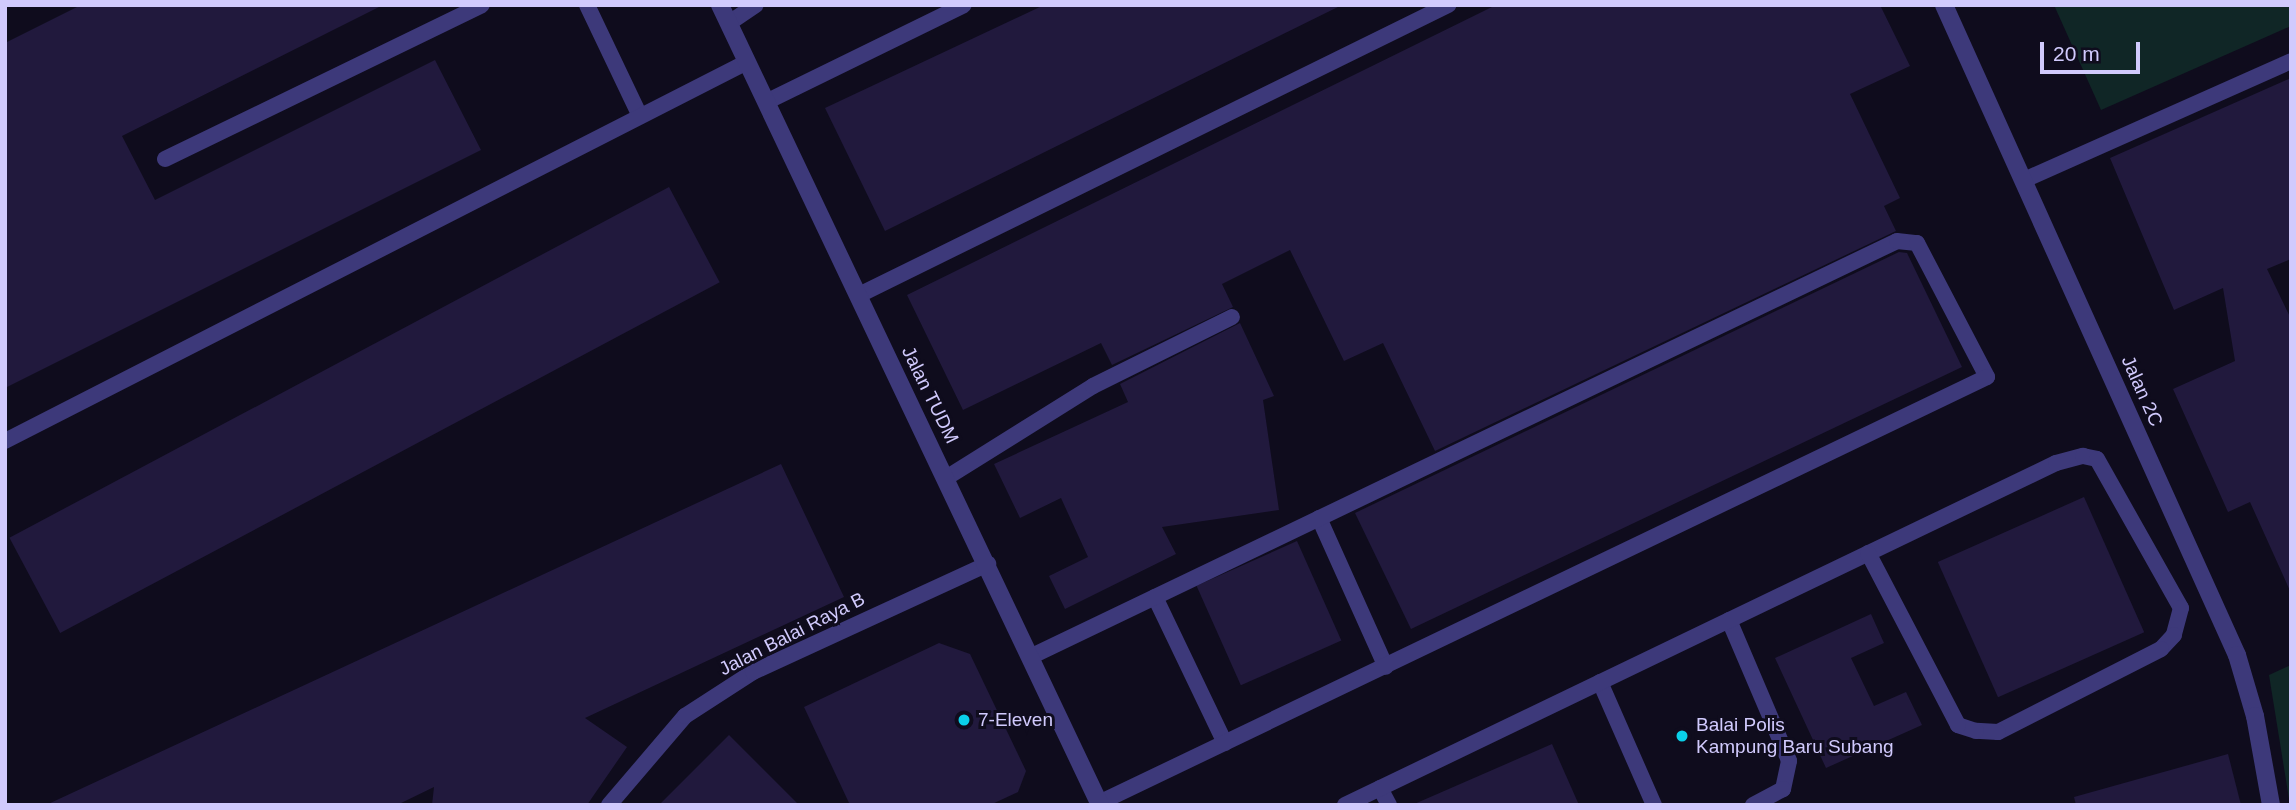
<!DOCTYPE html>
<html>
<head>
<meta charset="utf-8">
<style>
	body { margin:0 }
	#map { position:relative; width:2296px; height:810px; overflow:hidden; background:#0f0c1d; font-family:Arial,sans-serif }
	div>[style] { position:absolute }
	.green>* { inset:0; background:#102626 }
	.building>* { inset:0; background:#21193d; transform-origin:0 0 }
	.lane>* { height:16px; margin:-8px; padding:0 8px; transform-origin:8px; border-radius:8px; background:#3d397a }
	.street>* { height:18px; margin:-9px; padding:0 9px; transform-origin:9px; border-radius:9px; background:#3d397a }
	.dots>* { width:19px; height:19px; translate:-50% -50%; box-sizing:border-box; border:4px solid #0f0c1d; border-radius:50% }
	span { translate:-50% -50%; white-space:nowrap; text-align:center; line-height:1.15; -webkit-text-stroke:6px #0f0c1d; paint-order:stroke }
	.street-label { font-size:19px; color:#d1cafd }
	.poi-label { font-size:19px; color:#d1cafd }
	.left { translate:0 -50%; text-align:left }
	.frame { position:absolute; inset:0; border:7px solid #d1cafd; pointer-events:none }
	.scale { position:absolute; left:2040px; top:42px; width:100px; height:32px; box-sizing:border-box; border:4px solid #d1cafd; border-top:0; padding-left:9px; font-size:21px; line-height:24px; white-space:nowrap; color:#d1cafd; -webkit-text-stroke:5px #0f0c1d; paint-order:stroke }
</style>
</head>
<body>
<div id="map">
	<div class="green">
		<i style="clip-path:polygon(2054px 5px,2291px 5px,2291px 26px,2101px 110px)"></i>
		<i style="clip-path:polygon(2291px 665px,2291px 805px,2290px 805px,2269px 675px)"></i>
	</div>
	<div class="building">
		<i style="clip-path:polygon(81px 5px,383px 5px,122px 136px,155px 200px,435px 60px,481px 150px,5px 388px,5px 43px)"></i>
		<i style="clip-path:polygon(1044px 5px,1342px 5px,885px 231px,825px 108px)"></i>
		<i style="clip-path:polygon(1496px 5px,1880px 5px,1910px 66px,1850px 94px,1900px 198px,1884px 206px,1896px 231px,1435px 451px,1383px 343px,1344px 361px,1290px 250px,1222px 284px,1233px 307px,1112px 365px,1101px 343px,963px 410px,907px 295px)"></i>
		<i style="clip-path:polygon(2291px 78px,2291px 259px,2267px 269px,2291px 319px,2291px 593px,2250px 502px,2228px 512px,2173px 389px,2235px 361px,2223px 288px,2174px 310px,2110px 158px)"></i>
		<i style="left:669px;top:187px;width:108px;height:747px;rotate:62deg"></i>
		<i style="clip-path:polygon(1899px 252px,1907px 253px,1962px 367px,1411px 629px,1355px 513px)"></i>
		<i style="clip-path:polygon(1240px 323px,1274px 396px,1263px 400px,1279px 510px,1162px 527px,1176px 554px,1065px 609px,1049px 576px,1088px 557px,1061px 498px,1020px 518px,994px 464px,1128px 402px,1120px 384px)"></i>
		<i style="clip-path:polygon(781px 464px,844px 597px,585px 718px,627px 747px,587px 805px,432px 805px,434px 787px,397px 805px,46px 805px)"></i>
		<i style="left:2084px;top:497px;width:148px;height:160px;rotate:66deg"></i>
		<i style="left:1297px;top:541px;width:109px;height:110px;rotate:66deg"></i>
		<i style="clip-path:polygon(1871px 614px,1884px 643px,1851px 658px,1874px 706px,1906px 692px,1922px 725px,1826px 768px,1775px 658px)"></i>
		<i style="clip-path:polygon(939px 643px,970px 654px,1026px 771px,1018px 792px,990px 805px,850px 805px,804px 707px)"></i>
		<i style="clip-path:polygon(729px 735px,799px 805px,659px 805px)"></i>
		<i style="clip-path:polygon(1552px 744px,1579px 805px,1412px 805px)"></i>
		<i style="clip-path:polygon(2228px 754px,2241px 805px,2076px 805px,2074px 797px)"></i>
	</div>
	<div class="lane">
		<i style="left:587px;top:5px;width:123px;rotate:64.5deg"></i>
		<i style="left:729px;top:23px;width:32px;rotate:-34deg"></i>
		<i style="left:766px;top:102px;width:220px;rotate:-26.1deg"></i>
		<i style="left:165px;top:159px;width:352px;rotate:-25.9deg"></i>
		<i style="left:2024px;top:180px;width:292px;rotate:-24deg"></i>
		<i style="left:859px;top:295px;width:657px;rotate:-26.21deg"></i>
		<i style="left:5px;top:441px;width:833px;rotate:-27.06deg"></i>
		<i style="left:946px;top:478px;width:173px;rotate:-32deg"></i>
		<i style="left:1093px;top:386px;width:155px;rotate:-26.4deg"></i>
		<i style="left:1319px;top:518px;width:163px;rotate:65.8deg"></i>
		<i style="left:1155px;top:597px;width:162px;rotate:64.4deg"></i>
		<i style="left:1729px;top:620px;width:153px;rotate:66.9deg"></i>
		<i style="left:1789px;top:761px;width:29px;rotate:102deg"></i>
		<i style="left:1783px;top:789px;width:34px;rotate:152deg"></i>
		<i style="left:1032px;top:656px;width:959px;rotate:-25.63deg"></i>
		<i style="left:1897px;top:241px;width:20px;rotate:6deg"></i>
		<i style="left:1917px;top:243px;width:151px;rotate:62.4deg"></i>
		<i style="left:1987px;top:377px;width:985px;rotate:154.37deg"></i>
		<i style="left:1600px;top:682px;width:134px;rotate:66.3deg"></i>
		<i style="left:1380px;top:788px;width:19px;rotate:62deg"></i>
		<i style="left:609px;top:805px;width:117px;rotate:-49.5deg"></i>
		<i style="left:685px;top:716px;width:81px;rotate:-32.9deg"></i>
		<i style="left:753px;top:672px;width:259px;rotate:-24.7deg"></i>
		<i style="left:1345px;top:805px;width:789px;rotate:-25.69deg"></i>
		<i style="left:2056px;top:463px;width:28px;rotate:-15deg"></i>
		<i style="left:2083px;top:456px;width:14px;rotate:12deg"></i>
		<i style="left:2097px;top:459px;width:171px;rotate:60.6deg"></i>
		<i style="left:2181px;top:608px;width:28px;rotate:105deg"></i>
		<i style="left:2174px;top:635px;width:19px;rotate:133deg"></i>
		<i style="left:2161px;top:649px;width:183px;rotate:153deg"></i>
		<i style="left:1998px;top:732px;width:22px;rotate:-177deg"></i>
		<i style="left:1976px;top:731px;width:19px;rotate:-162deg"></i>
		<i style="left:1958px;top:725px;width:194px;rotate:-117.6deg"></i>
	</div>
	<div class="street">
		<i style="left:720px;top:5px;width:886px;rotate:64.59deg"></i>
		<i style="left:1944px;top:5px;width:713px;rotate:65.74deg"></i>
		<i style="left:2237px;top:655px;width:64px;rotate:73.6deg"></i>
		<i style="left:2255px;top:716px;width:90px;rotate:79.8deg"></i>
	</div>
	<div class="dots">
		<i style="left:964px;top:720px;background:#0ad0e9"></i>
		<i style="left:1682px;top:736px;background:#0ad0e9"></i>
	</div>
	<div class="street-label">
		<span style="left:2142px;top:391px;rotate:66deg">Jalan 2C</span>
		<span style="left:930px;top:395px;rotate:64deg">Jalan TUDM</span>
		<span style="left:792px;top:634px;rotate:-27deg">Jalan Balai Raya B</span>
	</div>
	<div class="poi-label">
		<span class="left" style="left:978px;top:720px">7-Eleven</span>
		<span class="left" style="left:1696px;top:736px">Balai Polis<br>Kampung Baru Subang</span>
	</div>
	<div class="frame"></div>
	<div class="scale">20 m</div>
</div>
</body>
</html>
